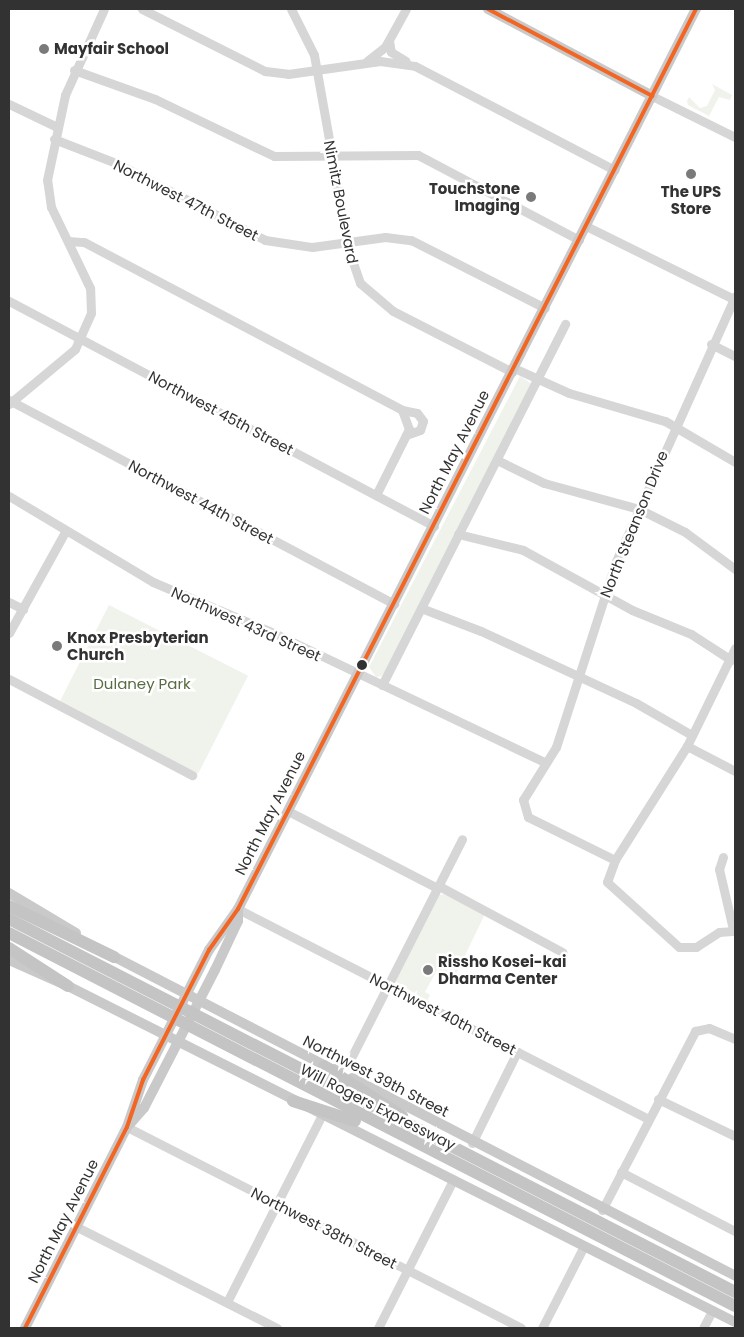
<!DOCTYPE html>
<html>
<head>
<meta charset="utf-8">
<style>
	body { margin:0 }
	#map { position:relative; width:744px; height:1337px; overflow:hidden; background:#fff; font-family:Poppins,sans-serif }
	div>[style] { position:absolute }
	.green>* { inset:0; background:#f0f3ec; transform-origin:0 0 }
	.minor>* { height:9px; margin:-4.5px; padding:0 4.5px; transform-origin:4.5px; border-radius:4.5px; background:#d6d6d6 }
	.major>* { height:10px; margin:-5px; padding:0 5px; transform-origin:5px; border-radius:5px; background:#c9c9c9 }
	.highway>* { height:12px; margin:-6px; padding:0 6px; transform-origin:6px; border-radius:6px; background:#c4c4c4 }
	.bus-1>* { height:4px; margin:-2px; padding:0 2px; transform-origin:2px; border-radius:2px; background:#f26522 }
	.dots>* { width:14px; height:14px; translate:-50% -50%; box-sizing:border-box; border:2px solid #fff; border-radius:50% }
	span { translate:-50% -50%; white-space:nowrap; text-align:center; line-height:1.15; -webkit-text-stroke:5px #fff; paint-order:stroke }
	.poi-label { font-size:15px; color:#323232; font-weight:700 }
	.left { translate:0 -50%; text-align:left }
	.right { translate:-100% -50%; text-align:right }
	.street-label { font-size:15px; color:#323232 }
	.park-label { font-size:15px; color:#576c42 }
	.frame { position:absolute; inset:0; border:10px solid #323232; pointer-events:none }
</style>
</head>
<body>
<div id="map">
	<div class="green">
		<i style="clip-path:polygon(712px 84px,732px 95px,730px 100px,719px 97px,709px 116px,688px 105px,687px 101px,689px 97px,700px 108px,707px 106px,715px 90px)"></i>
		<i style="clip-path:polygon(520px 376px,532px 384px,383px 676px,376px 677px,369px 667px)"></i>
		<i style="left:109px;top:605px;width:156px;height:110px;rotate:27deg"></i>
		<i style="clip-path:polygon(446px 894px,485px 914px,455px 976px,437px 970px,425px 992px,430px 995px,427px 1001px,395px 981px,439px 895px)"></i>
	</div>
	<div class="minor">
		<i style="left:142px;top:9px;width:138px;rotate:26.8deg"></i>
		<i style="left:265px;top:71px;width:23px;rotate:7deg"></i>
		<i style="left:288px;top:74px;width:93px;rotate:-8deg"></i>
		<i style="left:380px;top:61px;width:35px;rotate:8deg"></i>
		<i style="left:415px;top:66px;width:225px;rotate:27.5deg"></i>
		<i style="left:291px;top:9px;width:51px;rotate:63.4deg"></i>
		<i style="left:314px;top:55px;width:199px;rotate:79.9deg"></i>
		<i style="left:349px;top:251px;width:34px;rotate:71deg"></i>
		<i style="left:360px;top:283px;width:43px;rotate:40.3deg"></i>
		<i style="left:393px;top:311px;width:134px;rotate:27.1deg"></i>
		<i style="left:389px;top:41px;width:11px;rotate:80deg"></i>
		<i style="left:391px;top:52px;width:17px;rotate:31deg"></i>
		<i style="left:367px;top:61px;width:23px;rotate:-38deg"></i>
		<i style="left:385px;top:47px;width:43px;rotate:-61.1deg"></i>
		<i style="left:74px;top:70px;width:86px;rotate:19.7deg"></i>
		<i style="left:155px;top:99px;width:132px;rotate:25.6deg"></i>
		<i style="left:274px;top:156px;width:144px;rotate:-0.4deg"></i>
		<i style="left:418px;top:155px;width:182px;rotate:27.8deg"></i>
		<i style="left:652px;top:96px;width:93px;rotate:26.3deg"></i>
		<i style="left:9px;top:104px;width:53px;rotate:25.6deg"></i>
		<i style="left:54px;top:139px;width:66px;rotate:21.2deg"></i>
		<i style="left:116px;top:163px;width:168px;rotate:27.3deg"></i>
		<i style="left:265px;top:240px;width:48px;rotate:8.5deg"></i>
		<i style="left:312px;top:247px;width:74px;rotate:-7.8deg"></i>
		<i style="left:385px;top:237px;width:26px;rotate:7deg"></i>
		<i style="left:411px;top:240px;width:150px;rotate:26.9deg"></i>
		<i style="left:586px;top:226px;width:165px;rotate:26.3deg"></i>
		<i style="left:68px;top:241px;width:16px;rotate:4deg"></i>
		<i style="left:84px;top:242px;width:360px;rotate:27.8deg"></i>
		<i style="left:402px;top:410px;width:20px;rotate:70deg"></i>
		<i style="left:409px;top:429px;width:74px;rotate:116.6deg"></i>
		<i style="left:9px;top:301px;width:481px;rotate:27.9deg"></i>
		<i style="left:711px;top:344px;width:27px;rotate:27deg"></i>
		<i style="left:514px;top:368px;width:60px;rotate:24.4deg"></i>
		<i style="left:569px;top:393px;width:100px;rotate:16.3deg"></i>
		<i style="left:665px;top:421px;width:81px;rotate:30.4deg"></i>
		<i style="left:9px;top:400px;width:436px;rotate:27.9deg"></i>
		<i style="left:9px;top:404px;width:86px;rotate:-39.8deg"></i>
		<i style="left:75px;top:349px;width:39px;rotate:-66deg"></i>
		<i style="left:91px;top:313px;width:25px;rotate:-92deg"></i>
		<i style="left:90px;top:288px;width:90px;rotate:-115.7deg"></i>
		<i style="left:51px;top:207px;width:27px;rotate:-98deg"></i>
		<i style="left:47px;top:180px;width:87px;rotate:-78deg"></i>
		<i style="left:65px;top:95px;width:94px;rotate:-65.6deg"></i>
		<i style="left:402px;top:410px;width:15px;rotate:11deg"></i>
		<i style="left:417px;top:413px;width:10px;rotate:53deg"></i>
		<i style="left:423px;top:421px;width:9px;rotate:108deg"></i>
		<i style="left:420px;top:430px;width:15px;rotate:160deg"></i>
		<i style="left:497px;top:460px;width:52px;rotate:26.1deg"></i>
		<i style="left:544px;top:483px;width:98px;rotate:15.3deg"></i>
		<i style="left:639px;top:509px;width:51px;rotate:26.6deg"></i>
		<i style="left:685px;top:532px;width:62px;rotate:36.5deg"></i>
		<i style="left:9px;top:496px;width:168px;rotate:30.8deg"></i>
		<i style="left:153px;top:582px;width:134px;rotate:22.9deg"></i>
		<i style="left:276px;top:634px;width:299px;rotate:25.5deg"></i>
		<i style="left:458px;top:534px;width:67px;rotate:13.8deg"></i>
		<i style="left:523px;top:550px;width:124px;rotate:28.8deg"></i>
		<i style="left:632px;top:610px;width:64px;rotate:22.1deg"></i>
		<i style="left:691px;top:634px;width:48px;rotate:33deg"></i>
		<i style="left:9px;top:602px;width:16px;rotate:27deg"></i>
		<i style="left:421px;top:608px;width:64px;rotate:21deg"></i>
		<i style="left:481px;top:631px;width:171px;rotate:24.9deg"></i>
		<i style="left:636px;top:703px;width:62px;rotate:29.9deg"></i>
		<i style="left:9px;top:633px;width:115px;rotate:-61deg"></i>
		<i style="left:735px;top:648px;width:109px;rotate:116.1deg"></i>
		<i style="left:687px;top:746px;width:135px;rotate:122.3deg"></i>
		<i style="left:615px;top:860px;width:23px;rotate:110deg"></i>
		<i style="left:607px;top:882px;width:97px;rotate:42.1deg"></i>
		<i style="left:679px;top:947px;width:17px"></i>
		<i style="left:696px;top:947px;width:27px;rotate:-33deg"></i>
		<i style="left:719px;top:932px;width:16px;rotate:-4deg"></i>
		<i style="left:9px;top:679px;width:207px;rotate:27.7deg"></i>
		<i style="left:382px;top:685px;width:405px;rotate:-63.1deg"></i>
		<i style="left:687px;top:746px;width:54px;rotate:27.5deg"></i>
		<i style="left:288px;top:811px;width:168px;rotate:27.3deg"></i>
		<i style="left:723px;top:857px;width:13px;rotate:108deg"></i>
		<i style="left:719px;top:869px;width:62px;rotate:76.9deg"></i>
		<i style="left:615px;top:860px;width:97px;rotate:-153.7deg"></i>
		<i style="left:528px;top:817px;width:18px;rotate:-106deg"></i>
		<i style="left:523px;top:800px;width:62px;rotate:-58.1deg"></i>
		<i style="left:556px;top:747px;width:195px;rotate:-72.1deg"></i>
		<i style="left:616px;top:561px;width:290px;rotate:-65.8deg"></i>
		<i style="left:439px;top:886px;width:140px;rotate:28.2deg"></i>
		<i style="left:238px;top:909px;width:461px;rotate:27.1deg"></i>
		<i style="left:348px;top:1064px;width:252px;rotate:-63.1deg"></i>
		<i style="left:658px;top:1099px;width:85px;rotate:25.7deg"></i>
		<i style="left:127px;top:1127px;width:442px;rotate:27deg"></i>
		<i style="left:472px;top:1143px;width:102px;rotate:-63.7deg"></i>
		<i style="left:621px;top:1172px;width:128px;rotate:27.4deg"></i>
		<i style="left:602px;top:1210px;width:202px;rotate:-62.5deg"></i>
		<i style="left:695px;top:1031px;width:14px;rotate:-12deg"></i>
		<i style="left:709px;top:1028px;width:28px;rotate:23deg"></i>
		<i style="left:77px;top:1227px;width:224px;rotate:26.8deg"></i>
		<i style="left:227px;top:1302px;width:208px;rotate:-63.1deg"></i>
		<i style="left:378px;top:1328px;width:164px;rotate:-63.1deg"></i>
		<i style="left:542px;top:1328px;width:90px;rotate:-62.9deg"></i>
		<i style="left:703px;top:1328px;width:19px;rotate:-62deg"></i>
	</div>
	<div class="major">
		<i style="left:488px;top:9px;width:186px;rotate:27.9deg"></i>
		<i style="left:9px;top:893px;width:78px;rotate:30.8deg"></i>
		<i style="left:107px;top:953px;width:251px;rotate:27.3deg"></i>
		<i style="left:9px;top:960px;width:64px;rotate:23.8deg"></i>
		<i style="left:68px;top:986px;width:747px;rotate:26.74deg"></i>
		<i style="left:335px;top:1069px;width:14px;rotate:-21deg"></i>
		<i style="left:352px;top:1078px;width:431px;rotate:27.3deg"></i>
		<i style="left:129px;top:1125px;width:23px;rotate:-49deg"></i>
		<i style="left:144px;top:1108px;width:155px;rotate:-62.8deg"></i>
		<i style="left:215px;top:970px;width:54px;rotate:-64.9deg"></i>
		<i style="left:238px;top:921px;width:12px;rotate:-90deg"></i>
		<i style="left:25px;top:1328px;width:225px;rotate:-63.1deg"></i>
		<i style="left:127px;top:1127px;width:50px;rotate:-71.2deg"></i>
		<i style="left:143px;top:1080px;width:146px;rotate:-63.1deg"></i>
		<i style="left:209px;top:950px;width:50px;rotate:-54.7deg"></i>
		<i style="left:238px;top:909px;width:1010px;rotate:-63.03deg"></i>
	</div>
	<div class="highway">
		<i style="left:9px;top:906px;width:117px;rotate:25.9deg"></i>
		<i style="left:9px;top:919px;width:816px;rotate:27.19deg"></i>
		<i style="left:9px;top:933px;width:816px;rotate:27.19deg"></i>
		<i style="left:9px;top:948px;width:70px;rotate:32.8deg"></i>
		<i style="left:324px;top:1066px;width:93px;rotate:32.7deg"></i>
		<i style="left:293px;top:1101px;width:65px;rotate:17.9deg"></i>
	</div>
	<div class="bus-1">
		<i style="left:488px;top:9px;width:186px;rotate:27.9deg"></i>
		<i style="left:25px;top:1328px;width:225px;rotate:-63.1deg"></i>
		<i style="left:127px;top:1127px;width:50px;rotate:-71.2deg"></i>
		<i style="left:143px;top:1080px;width:146px;rotate:-63.1deg"></i>
		<i style="left:209px;top:950px;width:50px;rotate:-54.7deg"></i>
		<i style="left:238px;top:909px;width:1010px;rotate:-63.03deg"></i>
	</div>
	<div class="dots">
		<i style="left:44px;top:49px;background:#7a7a7a"></i>
		<i style="left:691px;top:174px;background:#7a7a7a"></i>
		<i style="left:531px;top:197px;background:#7a7a7a"></i>
		<i style="left:57px;top:646px;background:#7a7a7a"></i>
		<i style="left:362px;top:665px;background:#323232"></i>
		<i style="left:428px;top:970px;background:#7a7a7a"></i>
	</div>
	<div class="poi-label">
		<span class="left" style="left:54px;top:49px">Mayfair School</span>
		<span class="right" style="left:520px;top:197px">Touchstone<br>Imaging</span>
		<span style="left:691px;top:200px">The UPS<br>Store</span>
		<span class="left" style="left:67px;top:646px">Knox Presbyterian<br>Church</span>
		<span class="left" style="left:438px;top:970px">Rissho Kosei-kai<br>Dharma Center</span>
	</div>
	<div class="street-label">
		<span style="left:186px;top:200px;rotate:27deg">Northwest 47th Street</span>
		<span style="left:341px;top:202px;rotate:79deg">Nimitz Boulevard</span>
		<span style="left:221px;top:413px;rotate:28deg">Northwest 45th Street</span>
		<span style="left:454px;top:452px;rotate:-63deg">North May Avenue</span>
		<span style="left:201px;top:502px;rotate:28deg">Northwest 44th Street</span>
		<span style="left:634px;top:524px;rotate:-68deg">North Steanson Drive</span>
		<span style="left:246px;top:624px;rotate:24deg">Northwest 43rd Street</span>
		<span style="left:270px;top:813px;rotate:-63deg">North May Avenue</span>
		<span style="left:443px;top:1014px;rotate:27deg">Northwest 40th Street</span>
		<span style="left:376px;top:1076px;rotate:27deg">Northwest 39th Street</span>
		<span style="left:378px;top:1107px;rotate:27deg">Will Rogers Expressway</span>
		<span style="left:63px;top:1221px;rotate:-63deg">North May Avenue</span>
		<span style="left:324px;top:1228px;rotate:27deg">Northwest 38th Street</span>
	</div>
	<div class="park-label">
		<span style="left:142px;top:684px">Dulaney Park</span>
	</div>
	<div class="frame"></div>
</div>
</body>
</html>
